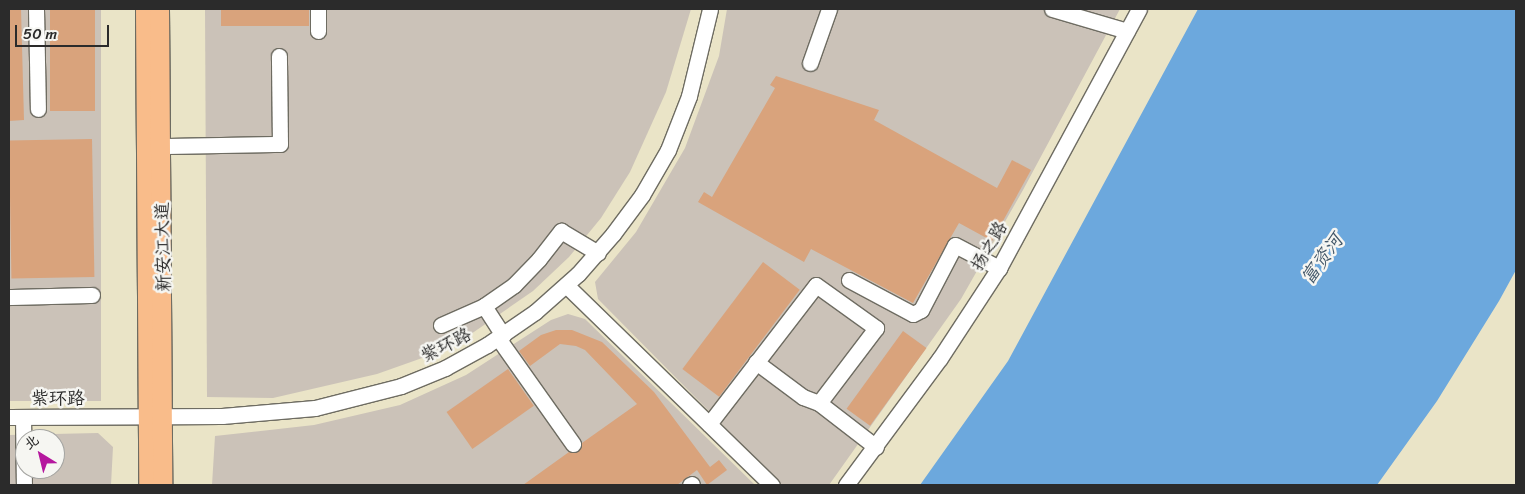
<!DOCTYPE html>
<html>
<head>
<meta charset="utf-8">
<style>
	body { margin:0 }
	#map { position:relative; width:1525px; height:494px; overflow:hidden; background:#eae4c7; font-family:Sriracha,"LXGW WenKai TC",sans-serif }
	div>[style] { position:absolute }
	.industrial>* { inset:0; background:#cbc2b8; transform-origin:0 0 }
	.water>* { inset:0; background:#6ca8dd }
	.building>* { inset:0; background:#d9a37c; transform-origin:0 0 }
	.roads { filter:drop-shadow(1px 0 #6e6c62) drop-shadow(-1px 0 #6e6c62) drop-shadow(0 1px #6e6c62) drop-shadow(0 -1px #6e6c62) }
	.minor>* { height:15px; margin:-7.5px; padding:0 7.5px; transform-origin:7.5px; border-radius:7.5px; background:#fff }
	.major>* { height:19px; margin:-9.5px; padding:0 9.5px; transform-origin:9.5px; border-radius:9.5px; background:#f9bc8a }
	span { translate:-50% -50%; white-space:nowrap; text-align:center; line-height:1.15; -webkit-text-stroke:5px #f6f6f2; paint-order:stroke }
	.street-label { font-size:18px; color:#2b2b2b }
	.water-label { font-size:19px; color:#425769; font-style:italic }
	.frame { position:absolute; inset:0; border:10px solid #2b2b2b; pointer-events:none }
	.north { position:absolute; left:15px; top:429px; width:50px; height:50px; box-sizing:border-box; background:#f6f6f2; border:1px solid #a5a5a2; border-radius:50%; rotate:324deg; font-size:14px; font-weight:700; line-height:20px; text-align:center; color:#2b2b2b }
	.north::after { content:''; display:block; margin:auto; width:18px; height:22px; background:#b5179e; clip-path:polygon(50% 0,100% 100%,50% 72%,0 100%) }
	.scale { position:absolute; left:15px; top:25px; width:94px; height:22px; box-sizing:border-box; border:2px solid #2b2b2b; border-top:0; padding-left:6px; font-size:15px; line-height:18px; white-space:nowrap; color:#2b2b2b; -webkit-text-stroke:4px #f6f6f2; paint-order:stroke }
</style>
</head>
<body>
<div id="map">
	<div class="industrial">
		<i style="left:9px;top:9px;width:92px;height:392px"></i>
		<i style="clip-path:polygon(205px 9px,691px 9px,666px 92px,630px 172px,601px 218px,569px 257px,533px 291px,471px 334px,425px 357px,377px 374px,273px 398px,207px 397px)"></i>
		<i style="clip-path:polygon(727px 9px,1120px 9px,1023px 190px,961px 299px,829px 485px,782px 485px,598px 299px,595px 282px,636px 232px,685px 148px,719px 56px)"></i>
		<i style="clip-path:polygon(568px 314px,585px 319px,755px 485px,212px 485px,215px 436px,314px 425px,400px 405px,466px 375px,551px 320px)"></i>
		<i style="clip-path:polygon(evenodd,98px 433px,113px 447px,111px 485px,9px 485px,9px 435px,98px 433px,25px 439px,55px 439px,55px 469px,25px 469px,25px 439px)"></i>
	</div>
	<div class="water">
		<i style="clip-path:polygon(1198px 9px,1516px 9px,1516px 270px,1499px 301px,1437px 401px,1377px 485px,920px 485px,1008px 361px)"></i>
	</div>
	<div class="building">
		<i style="clip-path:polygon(9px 9px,21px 9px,24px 120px,9px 121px)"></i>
		<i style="left:50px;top:9px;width:45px;height:102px"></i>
		<i style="left:221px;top:9px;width:88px;height:17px"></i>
		<i style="clip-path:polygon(776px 76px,879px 110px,874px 120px,997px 188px,1012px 160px,1031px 170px,992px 241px,959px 223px,913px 303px,811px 249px,804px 262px,698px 202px,704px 192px,712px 197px,775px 88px,770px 85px)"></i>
		<i style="left:92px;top:139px;width:138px;height:83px;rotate:89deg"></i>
		<i style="left:763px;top:262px;width:46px;height:134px;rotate:37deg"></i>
		<i style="clip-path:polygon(556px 330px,572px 330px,602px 342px,654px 392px,710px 467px,719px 460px,727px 470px,707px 485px,697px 470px,677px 485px,523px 485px,569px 452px,579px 451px,582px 443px,637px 404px,585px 350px,576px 346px,560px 344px,530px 366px,519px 351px,541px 335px)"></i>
		<i style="left:903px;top:331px;width:29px;height:96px;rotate:36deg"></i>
		<i style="left:508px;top:369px;width:45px;height:75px;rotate:55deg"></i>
	</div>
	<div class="roads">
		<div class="minor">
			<i style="left:36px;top:9px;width:100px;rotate:88.9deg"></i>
			<i style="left:318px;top:9px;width:22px;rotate:90deg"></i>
			<i style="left:1052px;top:9px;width:78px;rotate:16.3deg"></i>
			<i style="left:810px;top:63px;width:57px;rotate:-70.6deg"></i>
			<i style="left:161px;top:146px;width:119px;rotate:-1deg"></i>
			<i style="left:280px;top:144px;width:88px;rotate:-90.7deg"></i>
			<i style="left:849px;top:280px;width:72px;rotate:28deg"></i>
			<i style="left:913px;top:314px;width:9px;rotate:-27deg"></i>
			<i style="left:921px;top:310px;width:73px;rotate:-62.4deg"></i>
			<i style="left:955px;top:245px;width:50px;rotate:27.6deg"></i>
			<i style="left:566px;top:285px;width:287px;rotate:44.2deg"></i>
			<i style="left:9px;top:297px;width:83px;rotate:-1.4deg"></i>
			<i style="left:484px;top:306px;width:35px;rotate:57deg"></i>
			<i style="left:441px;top:325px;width:47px;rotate:-23.8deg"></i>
			<i style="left:484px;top:306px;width:37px;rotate:-35deg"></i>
			<i style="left:514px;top:285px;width:36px;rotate:-46deg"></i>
			<i style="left:539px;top:259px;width:36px;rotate:-52deg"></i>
			<i style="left:561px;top:231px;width:43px;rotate:30.7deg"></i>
			<i style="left:498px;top:338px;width:130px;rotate:54.7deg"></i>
			<i style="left:756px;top:362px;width:59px;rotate:36.7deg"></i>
			<i style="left:803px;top:397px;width:17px;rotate:21deg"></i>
			<i style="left:819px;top:403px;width:72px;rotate:37.7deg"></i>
			<i style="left:9px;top:417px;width:213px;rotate:-0.3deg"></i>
			<i style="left:222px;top:416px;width:93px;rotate:-4.9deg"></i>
			<i style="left:315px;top:408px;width:89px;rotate:-14.3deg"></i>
			<i style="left:401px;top:386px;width:48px;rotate:-22.2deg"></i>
			<i style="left:445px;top:368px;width:48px;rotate:-28.7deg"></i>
			<i style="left:487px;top:345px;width:58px;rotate:-34.5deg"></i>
			<i style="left:535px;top:312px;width:57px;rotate:-41.5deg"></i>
			<i style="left:578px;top:274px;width:53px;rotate:-48.8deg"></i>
			<i style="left:613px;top:234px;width:49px;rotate:-53.4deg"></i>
			<i style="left:642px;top:195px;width:52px;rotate:-60deg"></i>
			<i style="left:668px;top:150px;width:58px;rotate:-68.7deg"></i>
			<i style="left:689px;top:96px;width:89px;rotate:-76.4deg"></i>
			<i style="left:23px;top:417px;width:68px;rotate:89.2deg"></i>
			<i style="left:709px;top:424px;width:175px;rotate:-52.4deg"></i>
			<i style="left:816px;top:285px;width:74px;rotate:35.6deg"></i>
			<i style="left:876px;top:328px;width:94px;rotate:127.2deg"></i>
			<i style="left:690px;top:485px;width:2px;rotate:-27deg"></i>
			<i style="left:846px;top:485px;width:158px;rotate:-53.5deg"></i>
			<i style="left:940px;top:358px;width:108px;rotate:-56.8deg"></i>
			<i style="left:999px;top:268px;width:294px;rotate:-61.6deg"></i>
		</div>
		<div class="major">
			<i style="left:145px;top:9px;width:476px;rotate:89.6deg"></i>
			<i style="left:159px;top:9px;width:476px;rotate:89.6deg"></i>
		</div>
	</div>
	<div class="street-label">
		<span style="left:989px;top:246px;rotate:-60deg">扬之路</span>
		<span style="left:163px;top:247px;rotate:-91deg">新安江大道</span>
		<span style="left:446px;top:345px;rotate:-27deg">紫环路</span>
		<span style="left:58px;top:398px">紫环路</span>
	</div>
	<div class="water-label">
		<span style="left:1322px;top:259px;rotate:-54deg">富资河</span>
	</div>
	<div class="frame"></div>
	<div class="north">北</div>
	<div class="scale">50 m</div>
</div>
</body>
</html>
